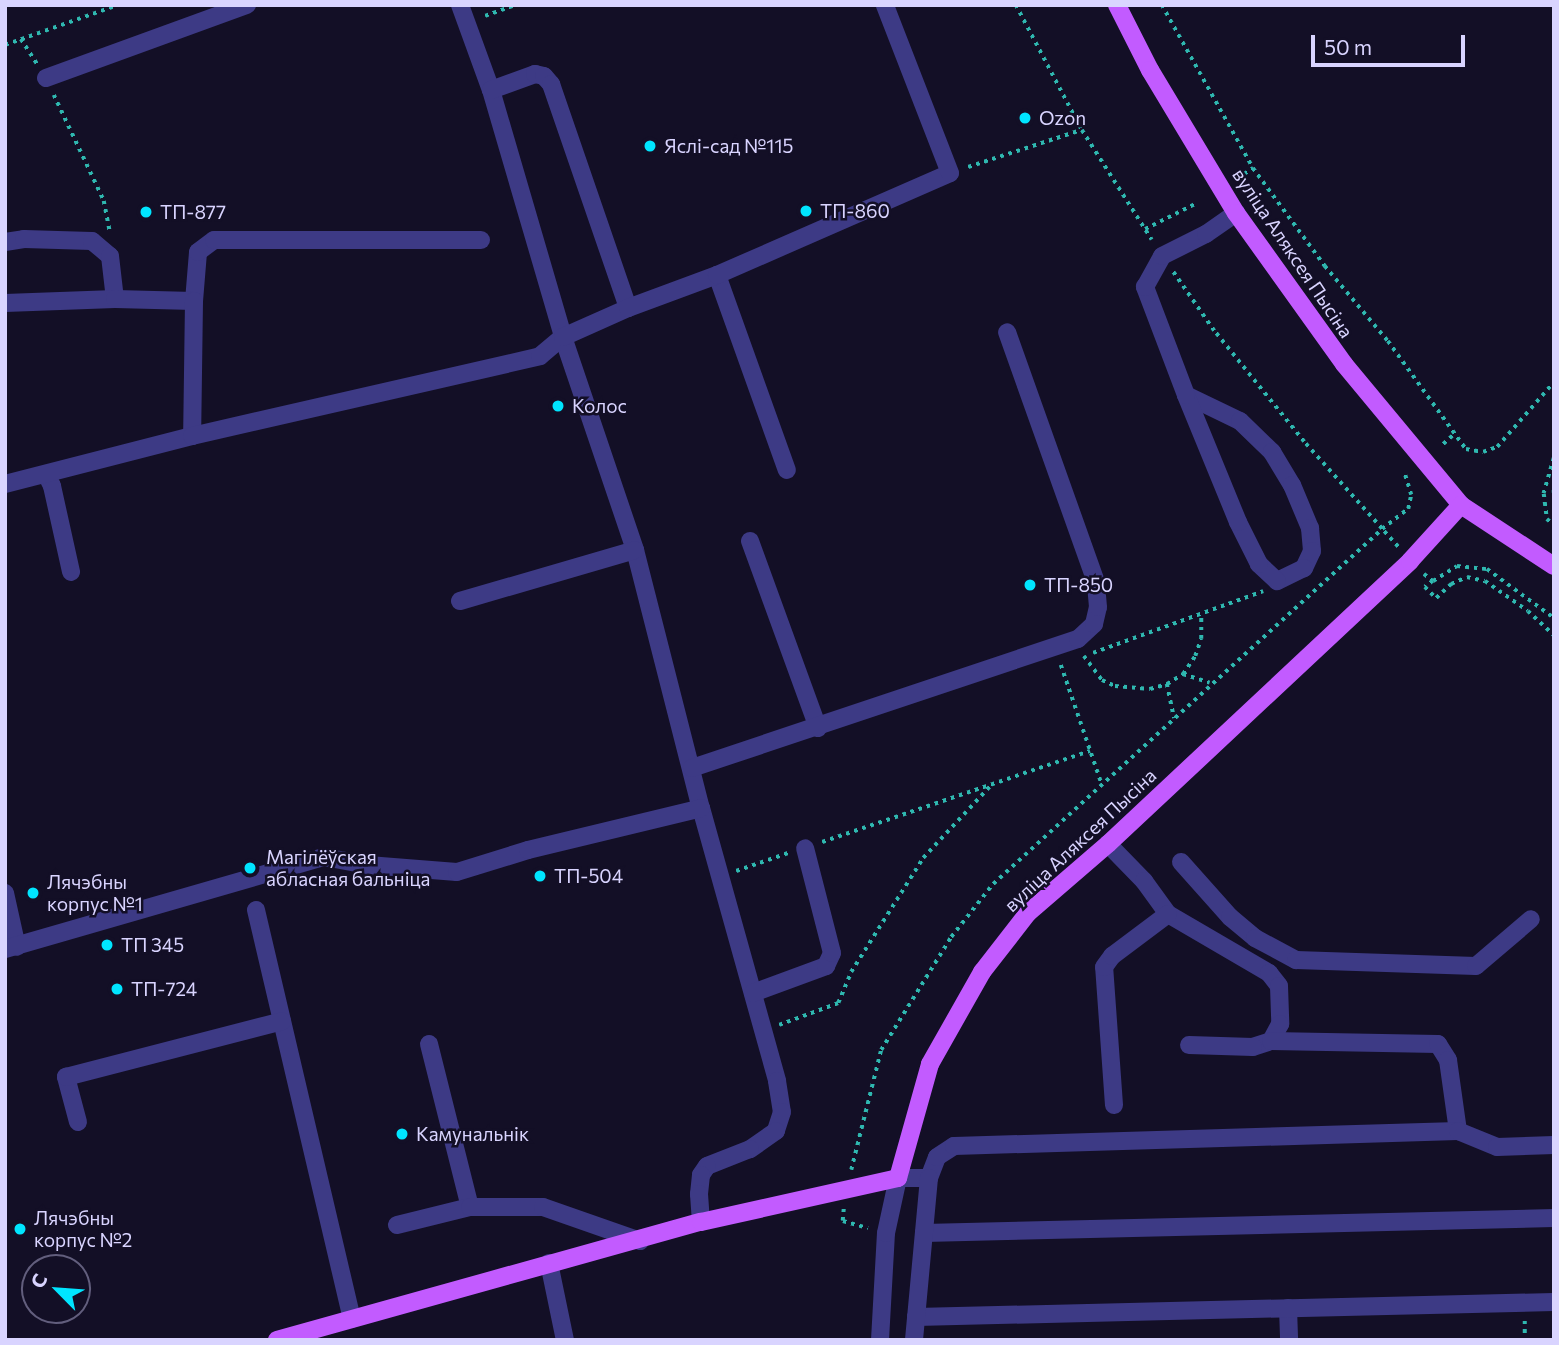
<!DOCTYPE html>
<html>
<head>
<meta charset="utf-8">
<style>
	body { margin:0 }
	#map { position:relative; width:1559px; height:1345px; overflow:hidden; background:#130f26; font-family:Commissioner,sans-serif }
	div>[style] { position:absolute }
	.path>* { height:3.5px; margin-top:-1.75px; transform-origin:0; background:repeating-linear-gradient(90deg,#2fb8b0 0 3.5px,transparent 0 8.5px) }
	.minor>* { height:18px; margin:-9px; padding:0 9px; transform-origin:9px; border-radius:9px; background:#3d3a85 }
	.major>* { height:18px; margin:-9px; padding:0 9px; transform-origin:9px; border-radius:9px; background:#c25bff }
	.dots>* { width:19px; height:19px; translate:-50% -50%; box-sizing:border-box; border:4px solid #130f26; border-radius:50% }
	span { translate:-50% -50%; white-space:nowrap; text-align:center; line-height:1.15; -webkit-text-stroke:5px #130f26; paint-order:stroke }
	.poi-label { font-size:19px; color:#d9d4ff }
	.left { translate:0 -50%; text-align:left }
	.street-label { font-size:19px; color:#d9d4ff }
	.frame { position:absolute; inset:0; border:7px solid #d9d4ff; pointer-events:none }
	.north { position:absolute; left:21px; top:1254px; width:70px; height:70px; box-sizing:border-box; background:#130f26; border:2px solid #625e7d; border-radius:50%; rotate:295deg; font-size:19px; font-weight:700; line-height:28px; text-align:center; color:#d9d4ff }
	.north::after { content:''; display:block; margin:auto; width:24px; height:32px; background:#00e5ff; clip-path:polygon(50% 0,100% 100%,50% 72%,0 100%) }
	.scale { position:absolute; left:1311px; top:35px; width:154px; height:32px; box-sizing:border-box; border:4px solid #d9d4ff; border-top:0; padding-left:9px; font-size:21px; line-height:24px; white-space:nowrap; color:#d9d4ff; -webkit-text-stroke:5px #130f26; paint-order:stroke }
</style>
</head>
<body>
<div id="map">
	<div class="path">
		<i style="left:1016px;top:5px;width:141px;rotate:62.2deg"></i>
		<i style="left:1082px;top:130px;width:130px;rotate:57.5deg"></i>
		<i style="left:1162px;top:5px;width:187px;rotate:60.8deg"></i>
		<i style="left:1253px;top:168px;width:122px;rotate:53.7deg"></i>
		<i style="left:1325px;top:266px;width:98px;rotate:50deg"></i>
		<i style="left:1388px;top:341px;width:133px;rotate:54.2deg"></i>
		<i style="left:1466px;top:449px;width:17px;rotate:10deg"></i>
		<i style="left:1483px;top:452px;width:15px;rotate:-20deg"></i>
		<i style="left:1497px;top:447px;width:86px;rotate:-48.8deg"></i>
		<i style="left:485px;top:16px;width:33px;rotate:-20deg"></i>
		<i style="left:21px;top:39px;width:30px;rotate:57deg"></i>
		<i style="left:5px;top:45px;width:120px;rotate:-19.5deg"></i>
		<i style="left:54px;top:95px;width:117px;rotate:64.7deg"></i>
		<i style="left:104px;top:201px;width:33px;rotate:79deg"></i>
		<i style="left:968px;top:167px;width:119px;rotate:-18.1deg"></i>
		<i style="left:1244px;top:174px;width:11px;rotate:-34deg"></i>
		<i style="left:1145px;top:229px;width:58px;rotate:-26.6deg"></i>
		<i style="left:1443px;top:444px;width:13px;rotate:-42deg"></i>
		<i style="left:1554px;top:458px;width:37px;rotate:106deg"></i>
		<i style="left:1544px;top:494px;width:25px;rotate:83deg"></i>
		<i style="left:1547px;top:519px;width:9px;rotate:41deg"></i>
		<i style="left:1554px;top:490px;width:3px;rotate:90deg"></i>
		<i style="left:1398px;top:547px;width:24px;rotate:-132deg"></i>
		<i style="left:1382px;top:529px;width:33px;rotate:-38deg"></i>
		<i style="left:1408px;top:509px;width:14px;rotate:-78deg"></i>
		<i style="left:1411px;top:495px;width:21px;rotate:-107deg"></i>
		<i style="left:1424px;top:574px;width:11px;rotate:38deg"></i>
		<i style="left:1433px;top:581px;width:28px;rotate:-32deg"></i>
		<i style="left:1457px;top:566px;width:30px;rotate:6deg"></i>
		<i style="left:1487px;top:569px;width:83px;rotate:36.2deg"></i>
		<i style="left:1433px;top:581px;width:10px;rotate:143deg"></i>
		<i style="left:1425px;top:587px;width:16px;rotate:45deg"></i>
		<i style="left:1436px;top:598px;width:21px;rotate:-43deg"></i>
		<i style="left:1451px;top:584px;width:17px;rotate:-24deg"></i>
		<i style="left:1467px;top:577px;width:18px;rotate:13deg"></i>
		<i style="left:1485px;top:581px;width:52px;rotate:34.9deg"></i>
		<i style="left:1528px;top:611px;width:35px;rotate:43deg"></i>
		<i style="left:1093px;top:653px;width:181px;rotate:-20deg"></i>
		<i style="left:1084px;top:656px;width:30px;rotate:53deg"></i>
		<i style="left:1102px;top:680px;width:14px;rotate:25deg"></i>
		<i style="left:1115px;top:686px;width:35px;rotate:5deg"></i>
		<i style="left:1150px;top:689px;width:18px;rotate:-16deg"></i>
		<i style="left:1167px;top:684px;width:19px;rotate:-32deg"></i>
		<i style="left:1183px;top:674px;width:22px;rotate:-56deg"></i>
		<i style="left:1195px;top:656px;width:18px;rotate:-71deg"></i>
		<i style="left:1201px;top:639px;width:23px;rotate:-90deg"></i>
		<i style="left:1061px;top:665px;width:124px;rotate:71.1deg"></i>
		<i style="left:1183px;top:674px;width:28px;rotate:18deg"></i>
		<i style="left:1167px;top:684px;width:35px;rotate:78deg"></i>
		<i style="left:822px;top:842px;width:283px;rotate:-18.8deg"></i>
		<i style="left:736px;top:871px;width:55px;rotate:-19.1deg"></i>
		<i style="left:779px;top:1025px;width:63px;rotate:-20.4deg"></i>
		<i style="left:838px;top:1003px;width:34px;rotate:-67deg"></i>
		<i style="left:851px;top:972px;width:135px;rotate:-57.7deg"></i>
		<i style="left:923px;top:858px;width:100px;rotate:-47deg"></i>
		<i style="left:851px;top:1170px;width:124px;rotate:-76deg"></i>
		<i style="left:881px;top:1050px;width:133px;rotate:-58.2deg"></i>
		<i style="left:951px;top:937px;width:68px;rotate:-51.6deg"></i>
		<i style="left:993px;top:884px;width:527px;rotate:-42.38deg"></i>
		<i style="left:1382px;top:529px;width:117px;rotate:-131.9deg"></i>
		<i style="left:1304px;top:442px;width:143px;rotate:-129deg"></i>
		<i style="left:1214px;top:331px;width:72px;rotate:-124.8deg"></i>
		<i style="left:844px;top:1209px;width:12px;rotate:95deg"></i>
		<i style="left:843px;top:1221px;width:26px;rotate:16deg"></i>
		<i style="left:1525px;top:1321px;width:19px;rotate:90deg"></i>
	</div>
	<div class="minor">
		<i style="left:460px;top:5px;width:90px;rotate:70deg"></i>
		<i style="left:491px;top:90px;width:257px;rotate:73.7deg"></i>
		<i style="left:563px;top:337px;width:225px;rotate:71.3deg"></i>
		<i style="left:635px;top:550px;width:266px;rotate:75.7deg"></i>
		<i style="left:701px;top:808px;width:283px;rotate:74.4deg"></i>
		<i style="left:777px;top:1081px;width:31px;rotate:81deg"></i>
		<i style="left:782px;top:1112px;width:20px;rotate:108deg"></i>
		<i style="left:776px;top:1131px;width:32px;rotate:145deg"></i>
		<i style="left:750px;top:1149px;width:46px;rotate:158.4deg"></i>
		<i style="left:707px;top:1166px;width:11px;rotate:124deg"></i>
		<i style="left:701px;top:1175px;width:19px;rotate:96deg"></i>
		<i style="left:699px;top:1194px;width:28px;rotate:86deg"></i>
		<i style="left:46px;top:78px;width:214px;rotate:-20deg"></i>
		<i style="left:491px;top:90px;width:47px;rotate:-20deg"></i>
		<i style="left:535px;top:74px;width:9px;rotate:13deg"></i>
		<i style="left:544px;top:76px;width:11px;rotate:49deg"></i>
		<i style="left:551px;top:84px;width:237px;rotate:71deg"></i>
		<i style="left:5px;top:242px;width:19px;rotate:-9deg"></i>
		<i style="left:24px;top:239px;width:68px;rotate:1.7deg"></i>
		<i style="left:92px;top:241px;width:23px;rotate:40deg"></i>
		<i style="left:110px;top:256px;width:43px;rotate:83.4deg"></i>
		<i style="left:717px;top:275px;width:207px;rotate:70.3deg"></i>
		<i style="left:194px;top:301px;width:49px;rotate:-85.3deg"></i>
		<i style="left:198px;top:252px;width:20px;rotate:-37deg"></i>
		<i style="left:214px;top:240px;width:267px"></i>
		<i style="left:5px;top:303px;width:110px;rotate:-2.1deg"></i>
		<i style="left:115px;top:299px;width:79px;rotate:1.5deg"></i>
		<i style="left:194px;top:301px;width:135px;rotate:90.8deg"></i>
		<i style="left:1186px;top:395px;width:60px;rotate:25.7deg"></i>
		<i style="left:1240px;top:421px;width:45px;rotate:44.1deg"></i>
		<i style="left:1272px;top:452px;width:39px;rotate:59deg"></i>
		<i style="left:1292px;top:485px;width:47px;rotate:67.3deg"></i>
		<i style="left:1310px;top:528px;width:23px;rotate:85deg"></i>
		<i style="left:1312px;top:551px;width:19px;rotate:115deg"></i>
		<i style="left:1304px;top:568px;width:30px;rotate:154deg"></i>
		<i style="left:1277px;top:581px;width:25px;rotate:-137deg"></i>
		<i style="left:1259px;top:564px;width:47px;rotate:-116.6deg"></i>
		<i style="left:1238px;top:522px;width:137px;rotate:-112.3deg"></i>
		<i style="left:1186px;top:395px;width:116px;rotate:-110.8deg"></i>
		<i style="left:1145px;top:287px;width:35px;rotate:-61deg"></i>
		<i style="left:1162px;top:256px;width:49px;rotate:-26.6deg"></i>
		<i style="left:1206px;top:234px;width:37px;rotate:-35deg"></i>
		<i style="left:46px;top:474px;width:13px;rotate:63deg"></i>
		<i style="left:52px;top:486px;width:88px;rotate:77.5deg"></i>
		<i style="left:5px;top:484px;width:193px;rotate:-14.4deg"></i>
		<i style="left:192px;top:436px;width:357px;rotate:-12.9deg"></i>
		<i style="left:540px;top:356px;width:30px;rotate:-40deg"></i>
		<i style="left:563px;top:337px;width:71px;rotate:-24deg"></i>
		<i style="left:628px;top:308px;width:95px;rotate:-20.3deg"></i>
		<i style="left:717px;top:275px;width:254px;rotate:-23.6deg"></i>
		<i style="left:950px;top:173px;width:180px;rotate:-111.2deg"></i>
		<i style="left:750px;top:541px;width:199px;rotate:70deg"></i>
		<i style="left:460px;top:601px;width:182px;rotate:-16.2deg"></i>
		<i style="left:692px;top:768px;width:407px;rotate:-18.5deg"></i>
		<i style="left:1078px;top:639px;width:22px;rotate:-43deg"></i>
		<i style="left:1094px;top:624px;width:17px;rotate:-77deg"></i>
		<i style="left:1098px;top:607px;width:25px;rotate:-95deg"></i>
		<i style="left:1096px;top:582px;width:265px;rotate:-109.6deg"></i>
		<i style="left:1108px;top:844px;width:52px;rotate:45.8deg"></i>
		<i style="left:1144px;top:881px;width:41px;rotate:54deg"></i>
		<i style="left:1168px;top:914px;width:117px;rotate:30.3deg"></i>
		<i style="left:1269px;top:973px;width:16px;rotate:52deg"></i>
		<i style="left:1279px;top:986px;width:38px;rotate:88deg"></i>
		<i style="left:1280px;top:1024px;width:19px;rotate:118deg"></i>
		<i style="left:1271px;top:1041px;width:19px;rotate:162deg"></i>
		<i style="left:1253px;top:1047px;width:64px;rotate:-178.2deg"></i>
		<i style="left:1181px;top:862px;width:74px;rotate:48.3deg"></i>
		<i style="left:1230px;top:917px;width:33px;rotate:40deg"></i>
		<i style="left:1255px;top:938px;width:47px;rotate:28.2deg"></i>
		<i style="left:1296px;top:960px;width:180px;rotate:1.9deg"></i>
		<i style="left:1476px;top:966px;width:72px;rotate:-40.5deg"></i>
		<i style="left:5px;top:893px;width:55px;rotate:77.5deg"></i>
		<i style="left:256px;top:910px;width:420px;rotate:76.8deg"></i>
		<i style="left:5px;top:949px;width:332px;rotate:-16.1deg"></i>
		<i style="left:324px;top:857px;width:45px;rotate:10.3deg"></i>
		<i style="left:368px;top:865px;width:89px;rotate:4.5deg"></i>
		<i style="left:457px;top:872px;width:74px;rotate:-17.2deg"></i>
		<i style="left:528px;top:850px;width:178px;rotate:-13.6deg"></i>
		<i style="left:753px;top:993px;width:78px;rotate:-20.3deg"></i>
		<i style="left:826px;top:966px;width:14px;rotate:-65deg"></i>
		<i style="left:832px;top:953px;width:108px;rotate:-104.4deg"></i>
		<i style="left:1271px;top:1041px;width:167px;rotate:1deg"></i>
		<i style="left:1438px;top:1044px;width:19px;rotate:58deg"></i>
		<i style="left:1448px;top:1060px;width:72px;rotate:82deg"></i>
		<i style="left:429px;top:1044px;width:168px;rotate:75.9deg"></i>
		<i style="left:1114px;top:1105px;width:138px;rotate:-94.1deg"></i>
		<i style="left:1104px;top:967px;width:14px;rotate:-54deg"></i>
		<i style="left:1112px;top:956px;width:70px;rotate:-36.9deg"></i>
		<i style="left:78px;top:1122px;width:47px;rotate:-104.9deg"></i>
		<i style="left:66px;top:1077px;width:223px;rotate:-14.5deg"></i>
		<i style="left:929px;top:1178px;width:22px;rotate:-69deg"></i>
		<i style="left:937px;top:1157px;width:20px;rotate:-33deg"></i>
		<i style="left:954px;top:1146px;width:504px;rotate:-1.7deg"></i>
		<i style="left:1458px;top:1131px;width:42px;rotate:22.3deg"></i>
		<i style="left:1497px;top:1147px;width:57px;rotate:-2deg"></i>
		<i style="left:397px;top:1225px;width:75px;rotate:-13.9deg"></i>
		<i style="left:470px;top:1207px;width:73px"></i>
		<i style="left:543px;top:1207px;width:103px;rotate:19.3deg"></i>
		<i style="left:924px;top:1233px;width:630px;rotate:-1.36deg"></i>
		<i style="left:549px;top:1263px;width:79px;rotate:78.3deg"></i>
		<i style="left:1288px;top:1308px;width:32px;rotate:88deg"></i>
		<i style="left:916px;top:1317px;width:638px;rotate:-1.35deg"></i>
		<i style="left:880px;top:1340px;width:107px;rotate:-86.8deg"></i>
		<i style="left:886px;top:1233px;width:56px;rotate:-77.7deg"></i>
		<i style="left:898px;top:1178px;width:31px"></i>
		<i style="left:929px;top:1178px;width:163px;rotate:95.3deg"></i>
	</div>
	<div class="major">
		<i style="left:1117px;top:5px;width:73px;rotate:63.1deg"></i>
		<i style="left:1150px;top:70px;width:167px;rotate:59deg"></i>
		<i style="left:1236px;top:213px;width:186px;rotate:54.4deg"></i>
		<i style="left:1344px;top:364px;width:183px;rotate:50.3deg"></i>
		<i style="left:1461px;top:505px;width:111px;rotate:33.3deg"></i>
		<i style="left:277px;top:1340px;width:440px;rotate:-15.6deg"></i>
		<i style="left:701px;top:1222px;width:202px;rotate:-12.6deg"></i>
		<i style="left:898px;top:1178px;width:118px;rotate:-74.3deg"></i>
		<i style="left:930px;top:1064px;width:106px;rotate:-60.5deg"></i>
		<i style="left:982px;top:972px;width:75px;rotate:-52.1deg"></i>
		<i style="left:1028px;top:913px;width:106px;rotate:-40.8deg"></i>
		<i style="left:1108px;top:844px;width:414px;rotate:-43.1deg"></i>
		<i style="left:1410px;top:561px;width:76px;rotate:-47.7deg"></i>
	</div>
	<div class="dots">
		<i style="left:1025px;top:118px;background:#00e5ff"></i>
		<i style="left:650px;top:146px;background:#00e5ff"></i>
		<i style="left:806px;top:211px;background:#00e5ff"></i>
		<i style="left:146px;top:212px;background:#00e5ff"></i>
		<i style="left:558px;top:406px;background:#00e5ff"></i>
		<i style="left:1030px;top:585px;background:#00e5ff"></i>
		<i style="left:250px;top:868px;background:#00e5ff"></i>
		<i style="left:540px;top:876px;background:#00e5ff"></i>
		<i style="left:33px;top:893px;background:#00e5ff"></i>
		<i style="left:107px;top:945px;background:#00e5ff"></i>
		<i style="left:117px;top:989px;background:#00e5ff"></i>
		<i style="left:402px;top:1134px;background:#00e5ff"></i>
		<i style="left:20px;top:1229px;background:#00e5ff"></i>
	</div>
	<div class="poi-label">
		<span class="left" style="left:1039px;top:118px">Ozon</span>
		<span class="left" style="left:664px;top:146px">Яслі-сад №115</span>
		<span class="left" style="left:820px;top:211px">ТП-860</span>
		<span class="left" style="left:160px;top:212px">ТП-877</span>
		<span class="left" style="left:572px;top:406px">Колос</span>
		<span class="left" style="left:1044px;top:585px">ТП-850</span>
		<span class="left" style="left:266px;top:868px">Магілёўская<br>абласная бальніца</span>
		<span class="left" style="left:554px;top:876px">ТП-504</span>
		<span class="left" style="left:47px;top:893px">Лячэбны<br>корпус №1</span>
		<span class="left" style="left:121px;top:945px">ТП 345</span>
		<span class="left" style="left:131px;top:989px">ТП-724</span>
		<span class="left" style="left:416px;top:1134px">Камунальнік</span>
		<span class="left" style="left:34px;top:1229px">Лячэбны<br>корпус №2</span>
	</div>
	<div class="street-label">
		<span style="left:1293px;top:253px;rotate:56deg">вуліца Аляксея Пысіна</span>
		<span style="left:1080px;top:840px;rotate:-43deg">вуліца Аляксея Пысіна</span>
	</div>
	<div class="frame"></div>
	<div class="north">С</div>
	<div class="scale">50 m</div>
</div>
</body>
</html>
